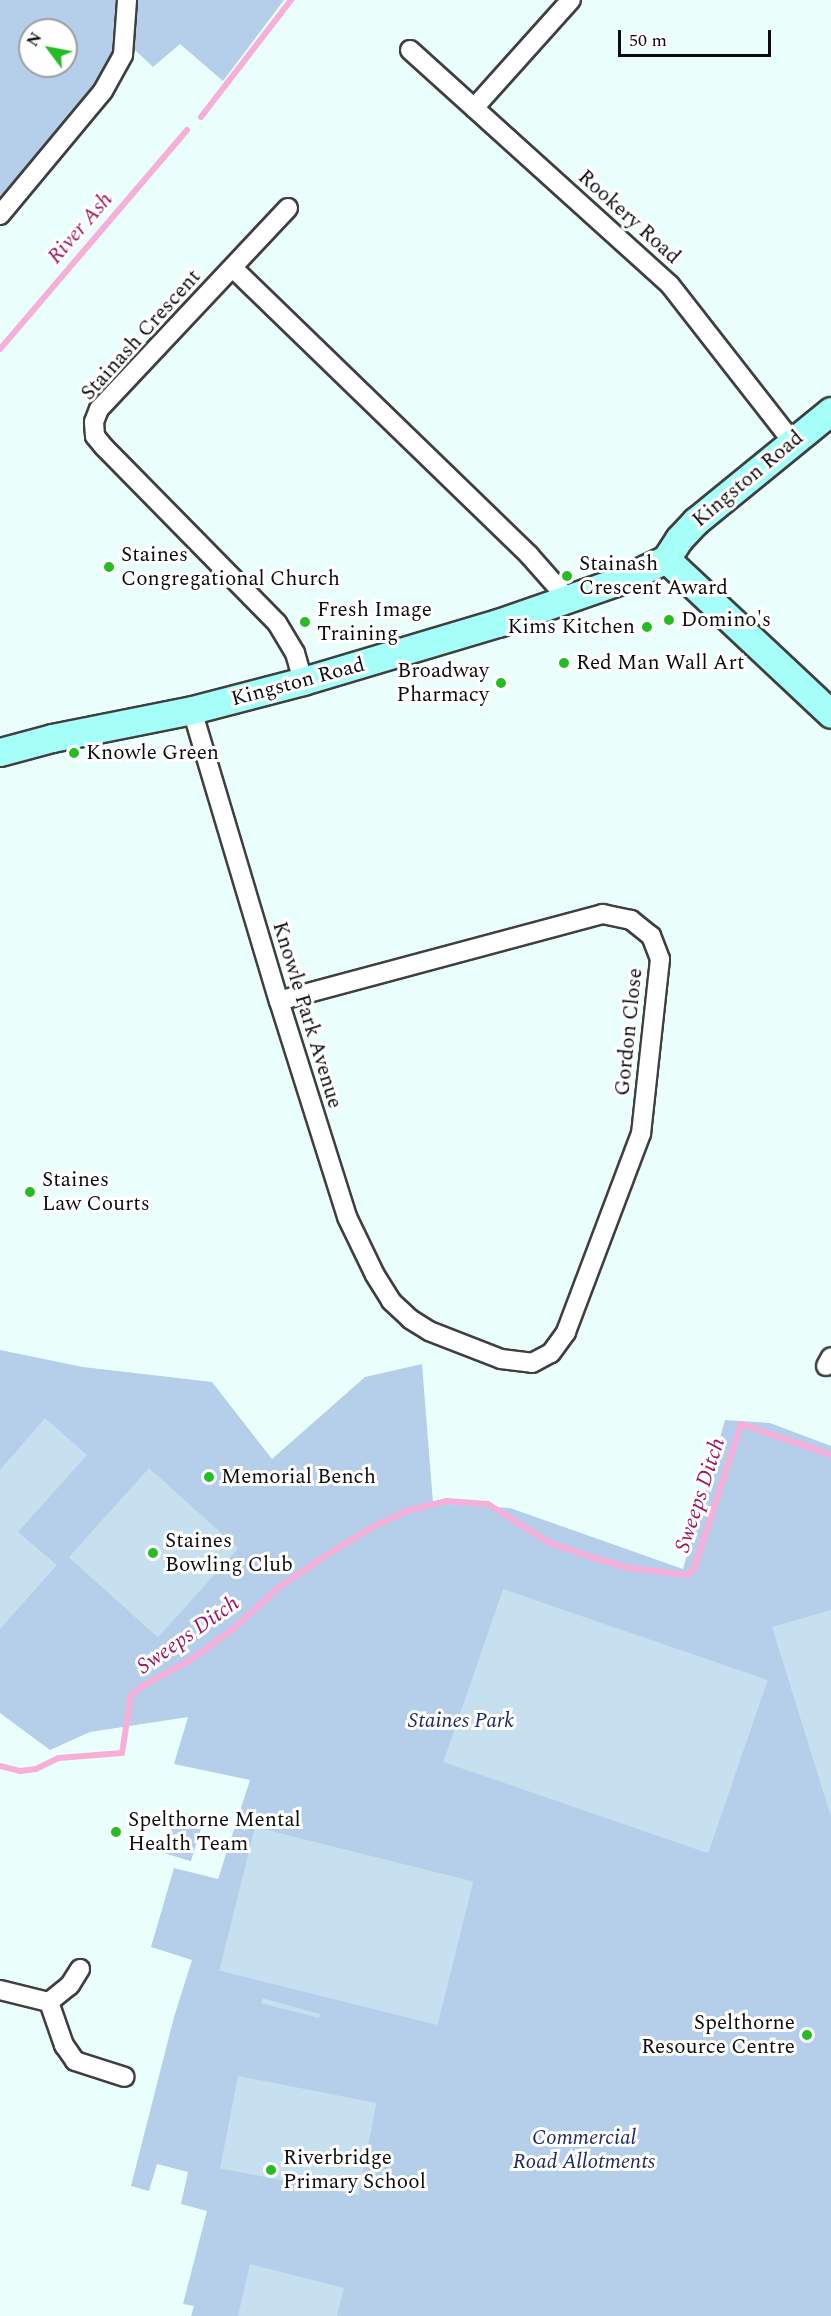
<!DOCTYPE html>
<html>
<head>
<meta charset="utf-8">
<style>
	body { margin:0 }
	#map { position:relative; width:831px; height:2316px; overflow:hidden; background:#eafffc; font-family:Spectral,serif }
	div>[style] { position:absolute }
	.green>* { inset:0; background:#b5cee9; transform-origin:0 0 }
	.pitch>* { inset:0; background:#c6e0f0; transform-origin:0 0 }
	.stream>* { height:6px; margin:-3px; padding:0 3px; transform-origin:3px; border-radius:3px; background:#f6afd9 }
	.roads { filter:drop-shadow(2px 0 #3f3f3f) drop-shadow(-2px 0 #3f3f3f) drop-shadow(0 2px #3f3f3f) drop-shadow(0 -2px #3f3f3f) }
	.street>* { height:18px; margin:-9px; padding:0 9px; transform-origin:9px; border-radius:9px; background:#fff }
	.secondary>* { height:27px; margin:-13.5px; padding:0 13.5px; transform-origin:13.5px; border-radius:13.5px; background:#a5fff8 }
	.dots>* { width:16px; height:16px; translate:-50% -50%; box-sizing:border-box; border:3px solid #fff; border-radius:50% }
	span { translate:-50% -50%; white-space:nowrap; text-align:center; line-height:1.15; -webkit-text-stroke:6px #fff; paint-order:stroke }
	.street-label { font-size:21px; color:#0c0c0c }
	.poi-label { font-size:21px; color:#0c0c0c }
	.left { translate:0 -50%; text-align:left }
	.right { translate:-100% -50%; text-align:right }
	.park-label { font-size:21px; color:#1c2963; font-style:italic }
	.water-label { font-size:22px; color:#9d155e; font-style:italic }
	.north { position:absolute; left:18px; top:18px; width:60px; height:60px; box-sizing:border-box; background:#fff; border:2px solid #9e9e9e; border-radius:50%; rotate:302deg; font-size:16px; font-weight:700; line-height:24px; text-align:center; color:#0c0c0c }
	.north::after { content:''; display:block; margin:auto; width:21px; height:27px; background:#26bc24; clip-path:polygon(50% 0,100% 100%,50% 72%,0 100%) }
	.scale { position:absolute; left:618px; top:30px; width:153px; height:27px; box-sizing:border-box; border:3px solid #0c0c0c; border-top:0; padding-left:8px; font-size:18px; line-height:21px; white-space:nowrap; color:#0c0c0c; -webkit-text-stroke:4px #fff; paint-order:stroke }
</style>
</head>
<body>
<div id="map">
	<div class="green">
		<i style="clip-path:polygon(evenodd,0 0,284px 0,223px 81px,180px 44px,153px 67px,120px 36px,92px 105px,0 215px,0 0,30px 30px,66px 30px,66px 66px,30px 66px,30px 30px)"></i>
		<i style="clip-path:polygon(0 1350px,83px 1367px,212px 1382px,272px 1459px,365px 1377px,422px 1364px,433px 1503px,510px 1508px,683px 1569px,725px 1420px,770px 1423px,831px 1446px,831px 2316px,191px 2316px,194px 2306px,183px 2304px,207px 2211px,181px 2204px,188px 2172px,157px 2164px,149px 2191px,131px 2186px,174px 2017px,192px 1960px,151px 1947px,174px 1868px,218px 1879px,250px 1780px,174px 1764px,188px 1717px,90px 1732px,50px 1750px,0 1713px)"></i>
		<i style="left:177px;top:1811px;width:28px;height:44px;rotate:17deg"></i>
	</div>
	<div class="pitch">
		<i style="clip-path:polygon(45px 1418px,87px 1455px,18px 1532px,57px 1565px,0 1629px,0 1470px)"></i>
		<i style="left:149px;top:1468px;width:120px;height:120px;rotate:42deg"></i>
		<i style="left:503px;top:1589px;width:280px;height:183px;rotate:19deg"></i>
		<i style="clip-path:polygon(831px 1610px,831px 1817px,772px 1627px)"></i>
		<i style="left:255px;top:1827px;width:225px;height:148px;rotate:14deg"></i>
		<i style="clip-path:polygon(262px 1998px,320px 2014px,319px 2018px,261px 2003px)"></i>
		<i style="left:238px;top:2076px;width:141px;height:94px;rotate:11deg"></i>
		<i style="clip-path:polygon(250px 2264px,344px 2288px,337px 2316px,238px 2316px)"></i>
	</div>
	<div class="stream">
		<i style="left:201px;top:117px;width:148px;rotate:-52.4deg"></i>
		<i style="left:0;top:349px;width:288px;rotate:-49.5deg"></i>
		<i style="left:0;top:1766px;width:21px;rotate:14deg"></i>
		<i style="left:20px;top:1771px;width:16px;rotate:-7deg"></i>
		<i style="left:36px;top:1769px;width:25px;rotate:-26deg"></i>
		<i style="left:59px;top:1758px;width:63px;rotate:-4.5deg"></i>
		<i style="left:122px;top:1753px;width:59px;rotate:-81.2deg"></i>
		<i style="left:131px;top:1695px;width:16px;rotate:-38deg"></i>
		<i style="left:144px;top:1685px;width:51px;rotate:-28.1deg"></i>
		<i style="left:189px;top:1661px;width:54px;rotate:-36deg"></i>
		<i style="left:233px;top:1629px;width:62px;rotate:-42.4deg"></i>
		<i style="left:279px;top:1587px;width:55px;rotate:-34deg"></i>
		<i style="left:325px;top:1556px;width:60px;rotate:-31.3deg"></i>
		<i style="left:376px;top:1525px;width:37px;rotate:-24deg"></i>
		<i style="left:410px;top:1510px;width:37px;rotate:-14deg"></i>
		<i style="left:446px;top:1501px;width:42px;rotate:4.1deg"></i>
		<i style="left:488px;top:1504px;width:71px;rotate:32.3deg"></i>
		<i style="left:548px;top:1542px;width:49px;rotate:19.2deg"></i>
		<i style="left:594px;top:1558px;width:36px;rotate:16deg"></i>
		<i style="left:629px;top:1568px;width:58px;rotate:6.9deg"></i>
		<i style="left:687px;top:1575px;width:9px;rotate:-41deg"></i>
		<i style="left:694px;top:1569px;width:152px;rotate:-72deg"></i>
		<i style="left:741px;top:1424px;width:95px;rotate:19deg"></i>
	</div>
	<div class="roads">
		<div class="street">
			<i style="left:410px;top:50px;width:350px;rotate:42.1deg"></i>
			<i style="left:670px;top:285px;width:198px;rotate:52deg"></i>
			<i style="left:474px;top:108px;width:145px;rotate:-48.1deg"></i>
			<i style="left:288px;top:208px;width:276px;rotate:133.2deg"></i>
			<i style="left:99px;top:409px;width:14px;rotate:111deg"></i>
			<i style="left:94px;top:422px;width:14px;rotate:86deg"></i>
			<i style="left:95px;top:436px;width:14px;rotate:51deg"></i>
			<i style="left:104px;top:447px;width:247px;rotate:45.5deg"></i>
			<i style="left:277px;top:623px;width:35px;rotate:59deg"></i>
			<i style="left:295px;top:653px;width:29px;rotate:74deg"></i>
			<i style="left:0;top:215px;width:161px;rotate:-50.3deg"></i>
			<i style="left:103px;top:91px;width:41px;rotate:-60.9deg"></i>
			<i style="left:123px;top:55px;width:55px;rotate:-85.8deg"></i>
			<i style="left:233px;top:268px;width:412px;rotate:44.1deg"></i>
			<i style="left:529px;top:555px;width:57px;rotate:48.5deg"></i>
			<i style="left:192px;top:710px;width:304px;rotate:73.4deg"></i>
			<i style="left:279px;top:1001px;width:226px;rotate:72.5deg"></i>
			<i style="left:347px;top:1217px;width:64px;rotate:64.2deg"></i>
			<i style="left:375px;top:1275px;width:31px;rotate:58deg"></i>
			<i style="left:391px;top:1301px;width:26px;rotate:43deg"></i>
			<i style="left:410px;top:1319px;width:22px;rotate:32deg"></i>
			<i style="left:429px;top:1331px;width:77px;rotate:21.3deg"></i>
			<i style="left:501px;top:1359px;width:31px;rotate:7deg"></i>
			<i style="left:532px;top:1363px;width:21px;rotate:-28deg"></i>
			<i style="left:551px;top:1353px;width:26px;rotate:-54deg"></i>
			<i style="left:566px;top:1332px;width:212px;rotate:-69.3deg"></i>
			<i style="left:641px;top:1134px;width:176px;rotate:-83.8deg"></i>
			<i style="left:660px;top:959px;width:25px;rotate:-111deg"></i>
			<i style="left:651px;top:936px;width:26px;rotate:-141deg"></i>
			<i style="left:631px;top:920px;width:29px;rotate:-168deg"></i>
			<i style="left:603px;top:914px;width:335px;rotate:165deg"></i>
			<i style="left:826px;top:1366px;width:10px;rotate:-61deg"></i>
			<i style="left:80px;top:1969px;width:19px;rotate:122deg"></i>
			<i style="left:70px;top:1985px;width:27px;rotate:141deg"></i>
			<i style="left:49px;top:2002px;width:46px;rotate:70.8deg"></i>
			<i style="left:64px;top:2045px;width:19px;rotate:55deg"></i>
			<i style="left:75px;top:2061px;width:52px;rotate:17.7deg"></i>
			<i style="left:0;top:1990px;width:50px;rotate:13.8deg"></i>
		</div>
		<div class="secondary">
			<i style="left:666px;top:559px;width:226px;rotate:43.2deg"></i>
			<i style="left:0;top:752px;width:54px;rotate:-15.1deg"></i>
			<i style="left:52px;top:738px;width:143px;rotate:-11.3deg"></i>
			<i style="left:192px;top:710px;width:115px;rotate:-14.6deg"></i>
			<i style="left:303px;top:681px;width:203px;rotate:-16.6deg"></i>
			<i style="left:498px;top:623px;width:137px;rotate:-19.2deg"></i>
			<i style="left:627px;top:578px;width:43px;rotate:-26deg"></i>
			<i style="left:666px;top:559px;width:24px;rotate:-57deg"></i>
			<i style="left:679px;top:539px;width:25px;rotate:-47deg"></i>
			<i style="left:696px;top:521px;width:174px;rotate:-39.2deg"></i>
		</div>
	</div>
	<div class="dots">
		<i style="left:109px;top:567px;background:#26bc24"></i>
		<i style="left:567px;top:576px;background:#26bc24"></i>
		<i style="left:669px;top:620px;background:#26bc24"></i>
		<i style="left:305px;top:622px;background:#26bc24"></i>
		<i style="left:647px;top:627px;background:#26bc24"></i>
		<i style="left:564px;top:663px;background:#26bc24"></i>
		<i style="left:501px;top:683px;background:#26bc24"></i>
		<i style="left:74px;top:753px;background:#26bc24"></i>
		<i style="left:30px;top:1192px;background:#26bc24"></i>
		<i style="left:209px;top:1477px;background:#26bc24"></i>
		<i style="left:153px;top:1553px;background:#26bc24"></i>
		<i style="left:116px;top:1832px;background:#26bc24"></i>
		<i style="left:807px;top:2035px;background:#26bc24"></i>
		<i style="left:271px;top:2170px;background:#26bc24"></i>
	</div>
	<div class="street-label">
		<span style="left:629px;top:217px;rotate:42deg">Rookery Road</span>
		<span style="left:141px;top:335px;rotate:-48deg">Stainash Crescent</span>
		<span style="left:748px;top:479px;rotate:-40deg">Kingston Road</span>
		<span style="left:298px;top:682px;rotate:-15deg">Kingston Road</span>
		<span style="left:307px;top:1015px;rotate:73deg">Knowle Park Avenue</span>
		<span style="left:629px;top:1032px;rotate:-84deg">Gordon Close</span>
	</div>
	<div class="poi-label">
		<span class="left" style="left:121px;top:567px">Staines<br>Congregational Church</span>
		<span class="left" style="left:579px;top:576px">Stainash<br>Crescent Award</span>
		<span class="left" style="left:317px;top:622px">Fresh Image<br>Training</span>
		<span class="left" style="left:681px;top:620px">Domino's</span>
		<span class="right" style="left:635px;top:627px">Kims Kitchen</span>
		<span class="left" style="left:576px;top:663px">Red Man Wall Art</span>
		<span class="right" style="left:489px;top:683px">Broadway<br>Pharmacy</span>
		<span class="left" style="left:86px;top:753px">Knowle Green</span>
		<span class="left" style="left:42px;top:1192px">Staines<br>Law Courts</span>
		<span class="left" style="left:221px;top:1477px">Memorial Bench</span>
		<span class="left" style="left:165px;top:1553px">Staines<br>Bowling Club</span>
		<span class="left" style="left:128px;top:1832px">Spelthorne Mental<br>Health Team</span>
		<span class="right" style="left:795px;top:2035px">Spelthorne<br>Resource Centre</span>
		<span class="left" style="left:283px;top:2170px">Riverbridge<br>Primary School</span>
	</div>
	<div class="park-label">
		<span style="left:461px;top:1721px">Staines Park</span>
		<span style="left:584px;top:2150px">Commercial<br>Road Allotments</span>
	</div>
	<div class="water-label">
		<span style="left:80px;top:228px;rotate:-49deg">River Ash</span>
		<span style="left:700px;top:1495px;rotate:-72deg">Sweeps Ditch</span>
		<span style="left:188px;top:1635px;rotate:-35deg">Sweeps Ditch</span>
	</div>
	<div class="north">N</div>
	<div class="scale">50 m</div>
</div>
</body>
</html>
